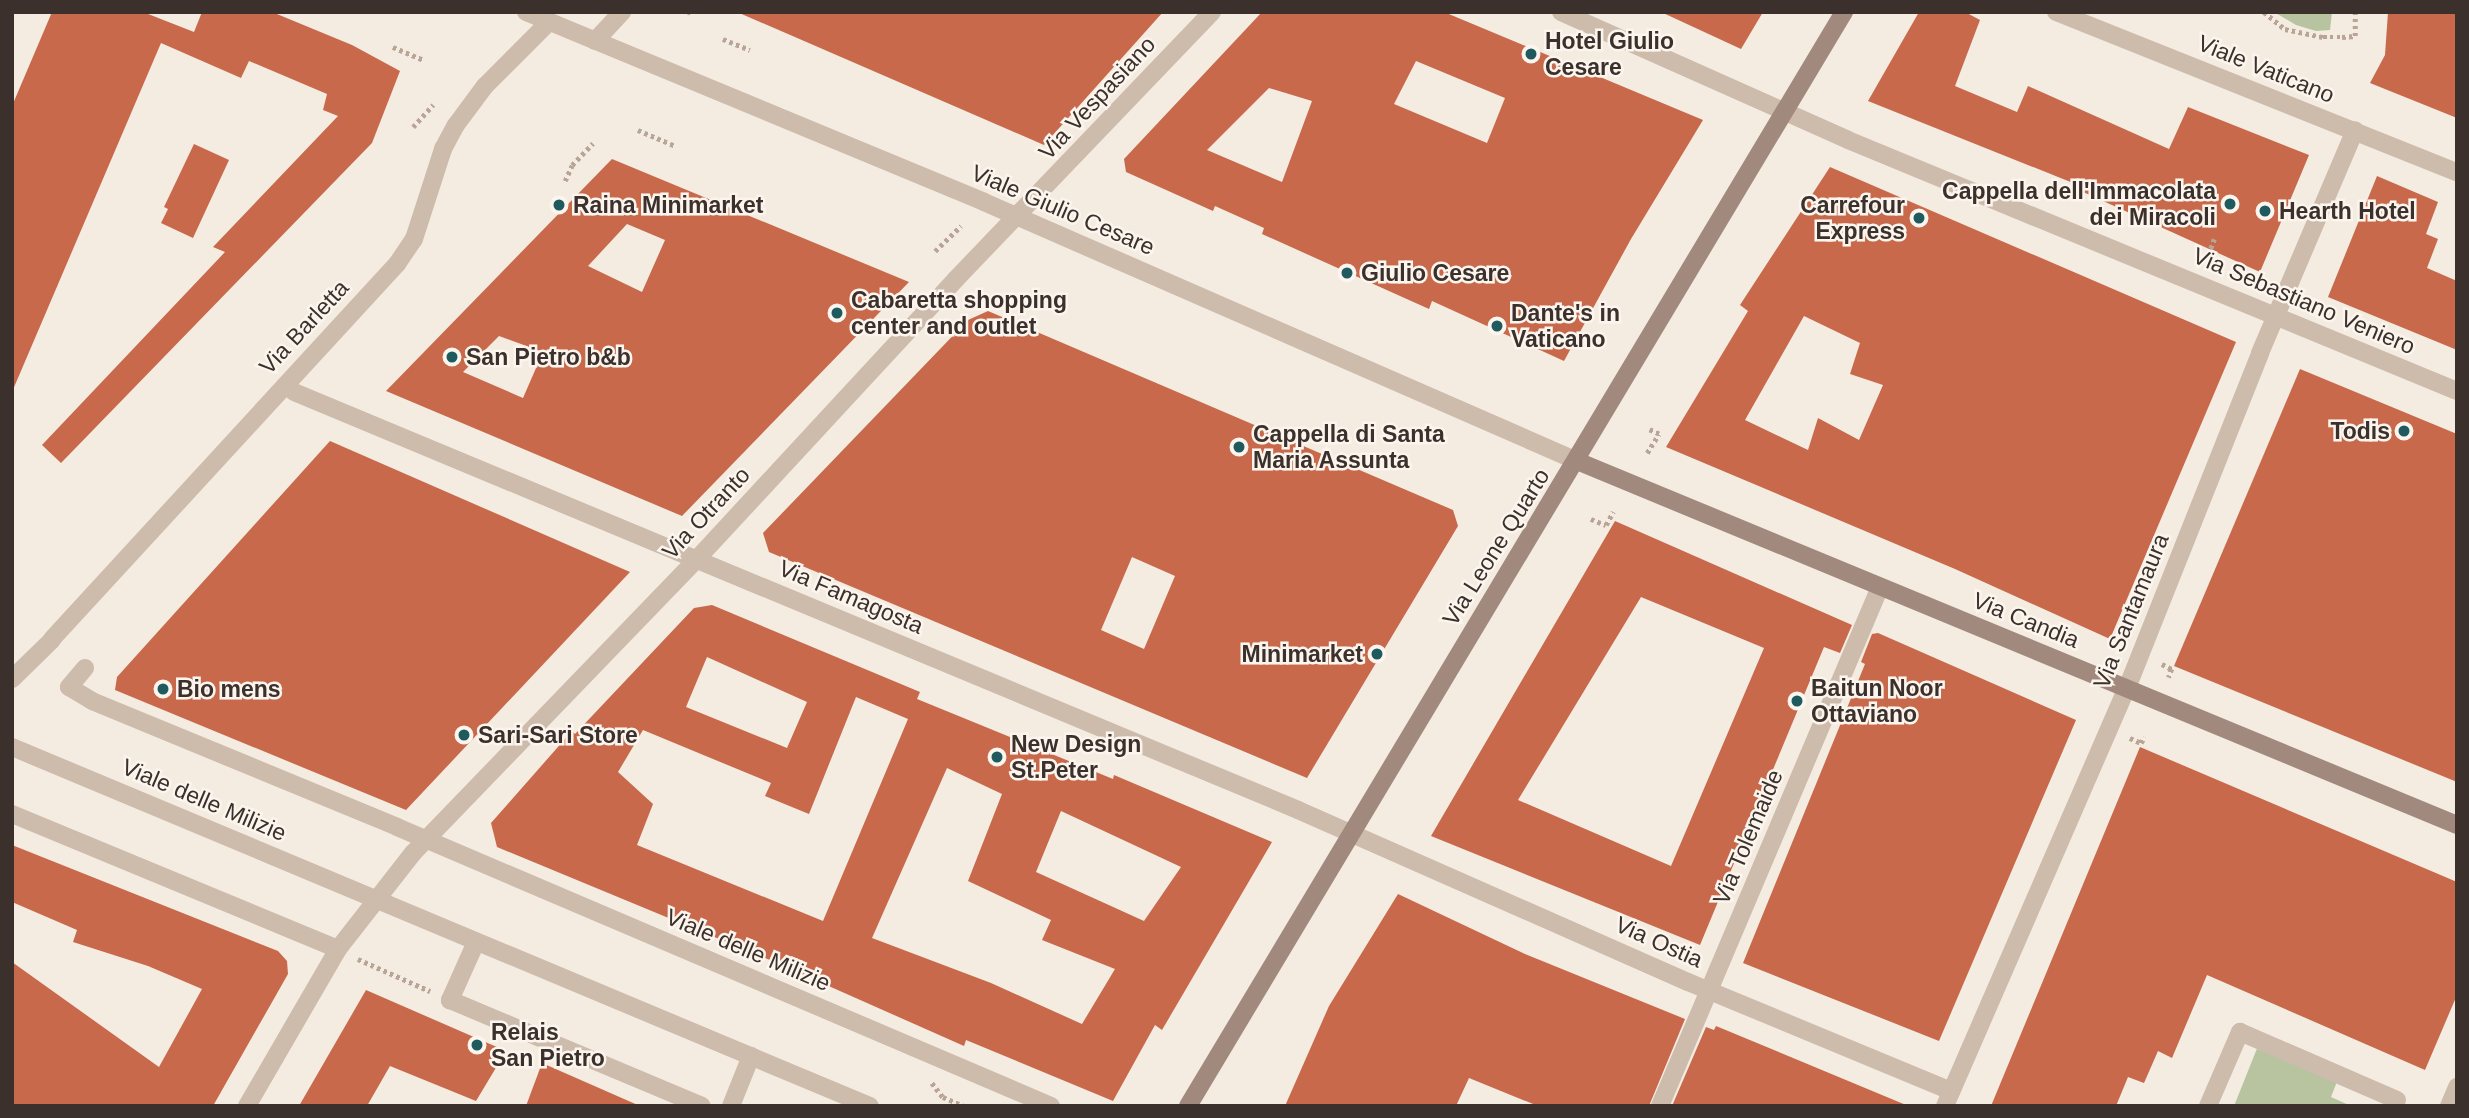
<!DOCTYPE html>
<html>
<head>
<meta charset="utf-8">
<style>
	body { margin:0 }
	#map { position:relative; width:2469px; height:1118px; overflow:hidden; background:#f4ebe1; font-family:Arial,sans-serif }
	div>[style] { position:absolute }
	.green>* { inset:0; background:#b8c4a0 }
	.building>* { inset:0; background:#c8694b }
	.path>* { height:4.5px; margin-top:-2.25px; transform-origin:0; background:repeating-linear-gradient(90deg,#b9a596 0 3.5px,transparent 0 7px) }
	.pedestrian>* { height:18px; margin:-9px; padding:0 9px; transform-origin:9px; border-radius:9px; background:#cdbbac }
	.minor>* { height:18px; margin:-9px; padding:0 9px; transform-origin:9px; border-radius:9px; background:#cdbbac }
	.tertiary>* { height:18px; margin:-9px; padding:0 9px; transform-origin:9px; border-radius:9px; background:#cdbbac }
	.secondary>* { height:18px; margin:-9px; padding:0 9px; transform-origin:9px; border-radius:9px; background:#a18a7d }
	.dots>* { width:19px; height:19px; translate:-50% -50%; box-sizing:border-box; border:4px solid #fbf5ee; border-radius:50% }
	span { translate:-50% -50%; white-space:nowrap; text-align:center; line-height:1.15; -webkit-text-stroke:5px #fbf5ee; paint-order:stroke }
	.poi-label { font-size:23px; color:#3b302b; font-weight:700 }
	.left { translate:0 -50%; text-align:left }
	.right { translate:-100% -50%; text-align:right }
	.street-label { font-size:23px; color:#3b302b }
	.frame { position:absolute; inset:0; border:14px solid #3b302b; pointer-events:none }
</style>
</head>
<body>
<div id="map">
	<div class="green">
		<i style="clip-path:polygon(2274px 12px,2332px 12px,2330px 30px,2316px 31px,2296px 25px)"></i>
		<i style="clip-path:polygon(2260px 1041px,2340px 1074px,2331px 1097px,2351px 1106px,2234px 1106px)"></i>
	</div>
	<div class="building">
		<i style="clip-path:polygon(52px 12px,143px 12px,194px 32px,202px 12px,272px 12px,352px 45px,400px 71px,372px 143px,61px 463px,42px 445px,225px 252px,213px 247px,338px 116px,323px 110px,327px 94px,249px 61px,241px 78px,161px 43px,12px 392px,12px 106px)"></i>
		<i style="clip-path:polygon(737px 12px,1163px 12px,1044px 145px)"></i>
		<i style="clip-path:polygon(evenodd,1262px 12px,1444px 12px,1703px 120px,1631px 239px,1564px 361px,1432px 301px,1429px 309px,1262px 234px,1264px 228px,1215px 206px,1213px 211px,1126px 172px,1124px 159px,1262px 12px,1416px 61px,1505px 98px,1487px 143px,1394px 104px,1416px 61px,1262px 12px,1269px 88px,1312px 101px,1282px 182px,1207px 150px,1269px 88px)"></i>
		<i style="clip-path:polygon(1661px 12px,1763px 12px,1741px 49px)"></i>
		<i style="clip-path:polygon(1919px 12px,1965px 12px,1980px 20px,1955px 86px,2017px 112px,2028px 86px,2169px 149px,2188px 107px,2309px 155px,2260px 272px,2081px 191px,2083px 187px,1868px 101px)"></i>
		<i style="clip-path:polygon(2388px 12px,2457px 12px,2457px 118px,2370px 83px,2385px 55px)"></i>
		<i style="clip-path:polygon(194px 144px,229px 160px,193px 238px,161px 223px,168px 209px,164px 207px)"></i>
		<i style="clip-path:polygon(evenodd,612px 159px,909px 282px,682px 516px,386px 391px,612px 159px,627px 224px,665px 240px,642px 292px,588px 266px,627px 224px,612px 159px,499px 336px,543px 352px,523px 398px,463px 372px,499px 336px)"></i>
		<i style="clip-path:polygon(evenodd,1830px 167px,2236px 342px,2110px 639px,1955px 569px,1666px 447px,1748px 311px,1740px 305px,1830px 167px,1804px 316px,1860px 343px,1850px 374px,1883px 385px,1859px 440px,1818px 418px,1808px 450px,1745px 420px,1804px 316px)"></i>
		<i style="clip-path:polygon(2377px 176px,2438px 202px,2426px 234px,2438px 239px,2427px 268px,2457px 281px,2457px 350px,2328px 297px)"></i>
		<i style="clip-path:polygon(evenodd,988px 311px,1453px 510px,1458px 526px,1307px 778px,769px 552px,763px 533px,968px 320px,988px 311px,1132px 557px,1175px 576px,1144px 649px,1101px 630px,1132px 557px)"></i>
		<i style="clip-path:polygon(2300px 369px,2457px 434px,2457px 782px,2174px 666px)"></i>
		<i style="clip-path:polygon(330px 441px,630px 572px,406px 810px,115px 690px,117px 677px)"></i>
		<i style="clip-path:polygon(evenodd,1615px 521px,1852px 625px,1840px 653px,1824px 647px,1700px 945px,1431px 836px,1615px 521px,1641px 597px,1764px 648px,1671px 866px,1518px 800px,1641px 597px)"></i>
		<i style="clip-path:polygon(evenodd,712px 605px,920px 692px,917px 699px,1113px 779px,1114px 775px,1272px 842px,1162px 1030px,1155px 1025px,1113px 1101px,966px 1040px,964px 1046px,770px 960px,497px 847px,491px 823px,572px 731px,575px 734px,694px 608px,712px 605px,707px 657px,807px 702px,787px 748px,686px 707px,707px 657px,712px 605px,856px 697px,908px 719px,823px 921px,637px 845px,653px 804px,618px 772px,643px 730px,771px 783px,765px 796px,809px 814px,856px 697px,712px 605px,947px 768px,1002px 794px,968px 881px,1051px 920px,1042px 940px,1115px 969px,1082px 1024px,991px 983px,872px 938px,947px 768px,712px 605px,1061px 811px,1181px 867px,1144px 921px,1036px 872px,1061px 811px)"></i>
		<i style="clip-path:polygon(1878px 633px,2076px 720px,1939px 1041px,1743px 963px,1865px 664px,1861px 662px,1872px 634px)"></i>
		<i style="clip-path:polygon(2140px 747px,2457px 882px,2457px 995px,2425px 1070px,2207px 975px,2172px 1058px,2158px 1051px,2144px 1083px,2128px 1077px,2116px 1106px,1991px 1106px)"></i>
		<i style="clip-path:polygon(12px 845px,278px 951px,287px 961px,288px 974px,213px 1106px,12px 1106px,12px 962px,159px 1067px,202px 989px,148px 966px,73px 942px,77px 930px,12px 902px)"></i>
		<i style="clip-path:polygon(1398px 894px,1525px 954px,1685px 1019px,1649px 1106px,1538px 1106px,1469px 1078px,1456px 1106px,1285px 1106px,1329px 1006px)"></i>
		<i style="clip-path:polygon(366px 990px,506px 1051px,476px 1101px,390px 1066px,367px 1106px,299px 1106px)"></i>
		<i style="clip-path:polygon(1716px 1026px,1906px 1105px,1906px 1106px,1672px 1106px,1706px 1027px,1714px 1030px)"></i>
		<i style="clip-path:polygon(542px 1063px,640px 1106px,526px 1106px)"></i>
	</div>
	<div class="path">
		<i style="left:2264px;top:12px;width:27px;rotate:39deg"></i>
		<i style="left:2285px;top:29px;width:39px;rotate:12deg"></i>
		<i style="left:2323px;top:37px;width:19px"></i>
		<i style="left:2342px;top:37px;width:13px;rotate:-4deg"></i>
		<i style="left:2355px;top:36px;width:24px;rotate:-90deg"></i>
		<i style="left:687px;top:14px;width:2px;rotate:-63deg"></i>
		<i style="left:723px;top:39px;width:29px;rotate:22deg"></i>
		<i style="left:393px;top:47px;width:33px;rotate:23deg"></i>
		<i style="left:413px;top:127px;width:30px;rotate:-48deg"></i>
		<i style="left:638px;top:130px;width:39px;rotate:23deg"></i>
		<i style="left:565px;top:181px;width:17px;rotate:-66deg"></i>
		<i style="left:572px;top:165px;width:30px;rotate:-46deg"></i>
		<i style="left:935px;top:251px;width:36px;rotate:-44deg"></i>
		<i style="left:2208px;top:255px;width:17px;rotate:-69deg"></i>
		<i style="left:1647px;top:453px;width:22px;rotate:-58deg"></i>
		<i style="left:1659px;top:434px;width:12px;rotate:-156deg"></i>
		<i style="left:1591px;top:519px;width:16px;rotate:22deg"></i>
		<i style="left:1606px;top:525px;width:15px;rotate:-62deg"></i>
		<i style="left:2162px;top:664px;width:11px;rotate:27deg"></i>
		<i style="left:2172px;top:669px;width:9px;rotate:111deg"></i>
		<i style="left:2130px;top:738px;width:12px;rotate:24deg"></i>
		<i style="left:2141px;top:743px;width:7px;rotate:-63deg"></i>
		<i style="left:358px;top:959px;width:79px;rotate:24deg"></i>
		<i style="left:932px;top:1083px;width:18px;rotate:52deg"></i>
		<i style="left:943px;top:1097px;width:23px;rotate:23deg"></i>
	</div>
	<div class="pedestrian">
		<i style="left:595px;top:41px;width:40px;rotate:-47deg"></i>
		<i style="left:2208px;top:1106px;width:81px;rotate:-66.6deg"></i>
		<i style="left:2240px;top:1032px;width:171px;rotate:23.4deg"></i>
	</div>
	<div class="minor">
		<i style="left:1561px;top:12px;width:314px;rotate:24deg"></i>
		<i style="left:1848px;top:140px;width:659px;rotate:22.4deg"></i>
		<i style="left:294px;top:392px;width:1088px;rotate:22.6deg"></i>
		<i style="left:1298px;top:810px;width:426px;rotate:23.8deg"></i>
		<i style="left:1688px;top:982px;width:285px;rotate:22.5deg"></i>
		<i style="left:85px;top:668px;width:25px;rotate:130deg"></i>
		<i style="left:69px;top:687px;width:27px;rotate:31deg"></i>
		<i style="left:92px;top:701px;width:330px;rotate:22.4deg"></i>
		<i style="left:397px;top:827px;width:711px;rotate:23.1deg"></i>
		<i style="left:12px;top:814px;width:353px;rotate:22.5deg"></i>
		<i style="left:476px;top:942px;width:64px;rotate:114.1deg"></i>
		<i style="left:450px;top:1000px;width:273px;rotate:22.8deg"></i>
		<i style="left:247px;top:1106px;width:181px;rotate:-59.9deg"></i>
		<i style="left:338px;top:949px;width:122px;rotate:-52deg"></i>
		<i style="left:413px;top:853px;width:407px;rotate:-46deg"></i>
		<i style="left:696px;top:560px;width:383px;rotate:-47.2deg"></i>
		<i style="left:956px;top:279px;width:370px;rotate:-46.2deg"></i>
		<i style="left:731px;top:1106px;width:54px;rotate:-68.2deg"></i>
		<i style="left:1660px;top:1106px;width:564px;rotate:-67.03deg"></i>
		<i style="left:1945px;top:1106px;width:456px;rotate:-66.5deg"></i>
		<i style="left:2449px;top:1106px;width:21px;rotate:-67deg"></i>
	</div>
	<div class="tertiary">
		<i style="left:526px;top:12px;width:496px;rotate:22.5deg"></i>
		<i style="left:984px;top:202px;width:647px;rotate:23.59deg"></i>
		<i style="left:2056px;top:12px;width:432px;rotate:21.8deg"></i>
		<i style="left:52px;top:639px;width:510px;rotate:-47.39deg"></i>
		<i style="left:397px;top:264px;width:30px;rotate:-56deg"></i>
		<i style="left:414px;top:239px;width:95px;rotate:-72.1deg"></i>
		<i style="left:443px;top:149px;width:27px;rotate:-62deg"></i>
		<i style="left:456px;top:125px;width:49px;rotate:-53.4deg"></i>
		<i style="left:485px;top:86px;width:91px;rotate:-45deg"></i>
		<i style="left:12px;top:679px;width:56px;rotate:-44.3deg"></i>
		<i style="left:2127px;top:688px;width:360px;rotate:-68.3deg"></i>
		<i style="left:2260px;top:353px;width:242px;rotate:-66.9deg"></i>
		<i style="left:12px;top:747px;width:930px;rotate:22.71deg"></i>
	</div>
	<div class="secondary">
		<i style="left:1577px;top:461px;width:952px;rotate:22.47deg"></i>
		<i style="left:1188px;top:1106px;width:1276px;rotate:-59.05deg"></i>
	</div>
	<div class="dots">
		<i style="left:1531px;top:54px;background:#1f5a5e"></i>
		<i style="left:2230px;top:204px;background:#1f5a5e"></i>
		<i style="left:559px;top:205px;background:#1f5a5e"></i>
		<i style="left:2265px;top:211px;background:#1f5a5e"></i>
		<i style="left:1919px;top:218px;background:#1f5a5e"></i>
		<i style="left:1347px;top:273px;background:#1f5a5e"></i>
		<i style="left:837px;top:313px;background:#1f5a5e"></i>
		<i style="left:1497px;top:326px;background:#1f5a5e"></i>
		<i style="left:452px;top:357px;background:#1f5a5e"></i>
		<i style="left:2404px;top:431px;background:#1f5a5e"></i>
		<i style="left:1239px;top:447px;background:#1f5a5e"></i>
		<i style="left:1377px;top:654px;background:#1f5a5e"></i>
		<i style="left:163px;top:689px;background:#1f5a5e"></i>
		<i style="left:1797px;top:701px;background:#1f5a5e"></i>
		<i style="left:464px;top:735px;background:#1f5a5e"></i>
		<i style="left:997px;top:757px;background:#1f5a5e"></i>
		<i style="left:477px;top:1045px;background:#1f5a5e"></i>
	</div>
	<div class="poi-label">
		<span class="left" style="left:1545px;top:54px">Hotel Giulio<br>Cesare</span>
		<span class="right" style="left:2216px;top:204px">Cappella dell'Immacolata<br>dei Miracoli</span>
		<span class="left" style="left:573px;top:205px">Raina Minimarket</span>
		<span class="right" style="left:1905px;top:218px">Carrefour<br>Express</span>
		<span class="left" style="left:2279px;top:211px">Hearth Hotel</span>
		<span class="left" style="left:1361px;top:273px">Giulio Cesare</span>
		<span class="left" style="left:851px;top:313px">Cabaretta shopping<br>center and outlet</span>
		<span class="left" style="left:1511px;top:326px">Dante's in<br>Vaticano</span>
		<span class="left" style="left:466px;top:357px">San Pietro b&amp;b</span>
		<span class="right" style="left:2390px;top:431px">Todis</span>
		<span class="left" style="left:1253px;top:447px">Cappella di Santa<br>Maria Assunta</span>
		<span class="right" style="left:1363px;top:654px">Minimarket</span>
		<span class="left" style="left:1811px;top:701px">Baitun Noor<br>Ottaviano</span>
		<span class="left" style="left:177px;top:689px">Bio mens</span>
		<span class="left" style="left:478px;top:735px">Sari-Sari Store</span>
		<span class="left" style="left:1011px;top:757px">New Design<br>St.Peter</span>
		<span class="left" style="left:491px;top:1045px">Relais<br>San Pietro</span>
	</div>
	<div class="street-label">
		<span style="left:2266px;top:69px;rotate:22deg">Viale Vaticano</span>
		<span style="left:1097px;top:98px;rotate:-47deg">Via Vespasiano</span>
		<span style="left:1063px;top:210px;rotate:23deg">Viale Giulio Cesare</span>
		<span style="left:2304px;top:301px;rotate:23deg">Via Sebastiano Veniero</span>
		<span style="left:304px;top:327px;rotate:-47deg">Via Barletta</span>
		<span style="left:706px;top:513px;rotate:-47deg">Via Otranto</span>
		<span style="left:1496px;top:547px;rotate:-58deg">Via Leone Quarto</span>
		<span style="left:851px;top:597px;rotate:23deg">Via Famagosta</span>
		<span style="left:2131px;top:611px;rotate:-68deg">Via Santamaura</span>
		<span style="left:2026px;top:620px;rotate:22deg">Via Candia</span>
		<span style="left:204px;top:800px;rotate:23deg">Viale delle Milizie</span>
		<span style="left:1748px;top:837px;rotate:-67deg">Via Tolemaide</span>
		<span style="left:1659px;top:942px;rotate:24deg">Via Ostia</span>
		<span style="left:748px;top:950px;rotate:23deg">Viale delle Milizie</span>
	</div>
	<div class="frame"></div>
</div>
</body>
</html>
